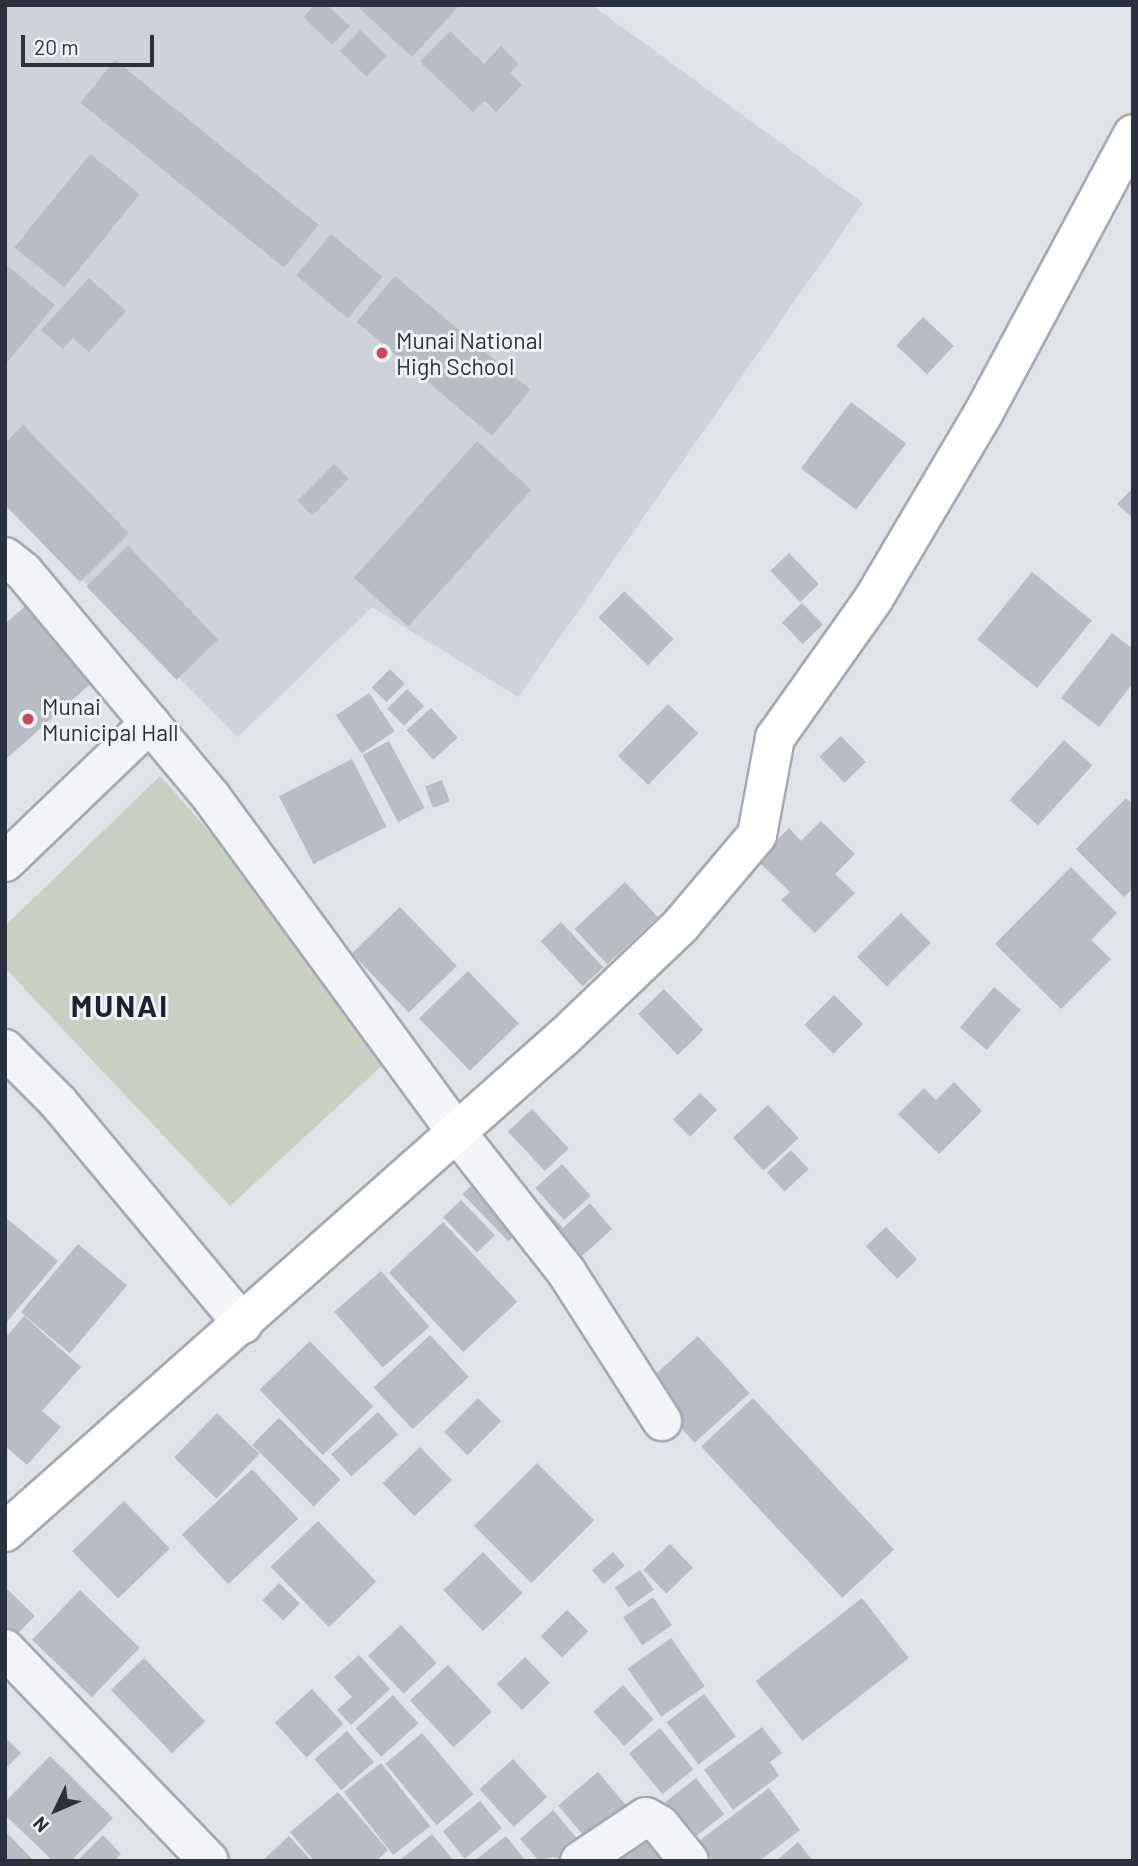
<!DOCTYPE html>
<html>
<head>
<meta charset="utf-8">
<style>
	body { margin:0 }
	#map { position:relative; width:1138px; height:1866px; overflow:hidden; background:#e0e3e8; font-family:Barlow,sans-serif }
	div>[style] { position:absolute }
	.built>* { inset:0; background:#ced2da }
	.green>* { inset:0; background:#c5d2c1 }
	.building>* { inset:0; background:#b7bcc5; transform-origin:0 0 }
	.roads { filter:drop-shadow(2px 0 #a5aab2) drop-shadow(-2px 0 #a5aab2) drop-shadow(0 2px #a5aab2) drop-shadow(0 -2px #a5aab2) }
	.minor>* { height:38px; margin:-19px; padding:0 19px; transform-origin:19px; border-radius:19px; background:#f2f4f7 }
	.major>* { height:38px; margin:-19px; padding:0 19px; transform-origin:19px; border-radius:19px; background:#fff }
	.dots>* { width:19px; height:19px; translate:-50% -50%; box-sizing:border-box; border:4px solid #eff2f6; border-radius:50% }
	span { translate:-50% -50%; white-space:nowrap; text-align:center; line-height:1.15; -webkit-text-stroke:6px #eff2f6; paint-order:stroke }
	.poi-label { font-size:23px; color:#29313f }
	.left { translate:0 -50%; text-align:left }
	.district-label { font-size:30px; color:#1b2230; font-weight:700; letter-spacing:2px }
	.frame { position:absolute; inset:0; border:7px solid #29313f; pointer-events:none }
	.north { position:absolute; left:21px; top:1775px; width:70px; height:70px; -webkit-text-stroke:5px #eff2f6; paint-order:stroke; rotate:226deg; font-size:19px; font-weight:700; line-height:28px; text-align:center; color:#29313f }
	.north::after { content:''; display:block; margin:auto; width:24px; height:32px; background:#29313f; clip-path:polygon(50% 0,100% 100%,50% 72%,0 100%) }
	.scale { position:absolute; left:21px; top:35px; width:133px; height:32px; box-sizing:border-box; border:4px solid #29313f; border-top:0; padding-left:9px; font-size:21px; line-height:24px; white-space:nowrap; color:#29313f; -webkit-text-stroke:5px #eff2f6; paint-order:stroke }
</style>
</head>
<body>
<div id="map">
	<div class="built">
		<i style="clip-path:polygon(5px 5px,592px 5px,863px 203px,518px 697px,372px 607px,238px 737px,5px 503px)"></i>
	</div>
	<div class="green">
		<i style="clip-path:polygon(160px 776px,401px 1048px,230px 1206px,5px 968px,5px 926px)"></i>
	</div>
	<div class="building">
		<i style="clip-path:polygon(315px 5px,327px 5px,350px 26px,332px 45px,303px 17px)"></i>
		<i style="clip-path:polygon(362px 5px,460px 5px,412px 57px,359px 8px)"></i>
		<i style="left:360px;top:30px;width:37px;height:29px;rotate:44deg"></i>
		<i style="clip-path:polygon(450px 31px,484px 64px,501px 46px,519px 64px,510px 73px,522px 85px,496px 112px,485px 101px,473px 112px,420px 62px)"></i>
		<i style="left:115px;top:60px;width:262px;height:55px;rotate:39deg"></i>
		<i style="left:90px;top:154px;width:64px;height:120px;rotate:39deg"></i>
		<i style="left:331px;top:234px;width:67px;height:54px;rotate:40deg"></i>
		<i style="clip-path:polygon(5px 264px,55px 305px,5px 365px)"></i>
		<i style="left:395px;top:276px;width:177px;height:60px;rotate:40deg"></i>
		<i style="clip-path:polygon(89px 278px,126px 311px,89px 352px,73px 338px,63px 349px,41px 330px)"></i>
		<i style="left:923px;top:317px;width:42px;height:39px;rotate:43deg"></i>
		<i style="left:851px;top:402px;width:69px;height:83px;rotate:37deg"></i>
		<i style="clip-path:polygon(23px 425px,129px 533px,80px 582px,5px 505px,5px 443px)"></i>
		<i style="left:477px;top:441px;width:73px;height:184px;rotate:42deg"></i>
		<i style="left:334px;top:464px;width:21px;height:52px;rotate:45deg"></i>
		<i style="clip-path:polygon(1133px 488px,1133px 518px,1117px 504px)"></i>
		<i style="left:128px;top:546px;width:130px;height:58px;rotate:46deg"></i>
		<i style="left:789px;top:553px;width:43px;height:26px;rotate:46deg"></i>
		<i style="left:1032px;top:572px;width:77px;height:87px;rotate:39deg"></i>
		<i style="left:624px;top:591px;width:69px;height:37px;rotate:44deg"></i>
		<i style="clip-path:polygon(29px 603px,96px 679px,5px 760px,5px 624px)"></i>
		<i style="left:802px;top:603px;width:30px;height:28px;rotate:46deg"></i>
		<i style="clip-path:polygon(1112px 633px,1133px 649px,1133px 683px,1099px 727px,1061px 698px)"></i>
		<i style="left:390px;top:669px;width:21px;height:26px;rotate:45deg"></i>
		<i style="left:407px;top:689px;width:24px;height:28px;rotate:45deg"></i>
		<i style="left:369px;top:693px;width:46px;height:40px;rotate:56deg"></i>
		<i style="left:668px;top:704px;width:42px;height:72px;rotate:44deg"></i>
		<i style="left:431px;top:708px;width:40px;height:33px;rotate:48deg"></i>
		<i style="left:841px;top:736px;width:36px;height:30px;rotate:46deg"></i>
		<i style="left:1064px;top:740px;width:38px;height:81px;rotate:42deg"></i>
		<i style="left:389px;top:741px;width:76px;height:30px;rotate:62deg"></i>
		<i style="left:352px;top:759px;width:76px;height:82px;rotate:63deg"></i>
		<i style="left:442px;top:780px;width:23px;height:18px;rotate:70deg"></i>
		<i style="clip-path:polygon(1126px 798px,1133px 805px,1133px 889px,1124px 897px,1076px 849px)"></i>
		<i style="clip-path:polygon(821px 821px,855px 854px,835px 874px,855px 893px,815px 933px,781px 900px,790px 892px,757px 860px,789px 828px,801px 841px)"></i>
		<i style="clip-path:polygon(1071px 867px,1117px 913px,1091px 940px,1111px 959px,1061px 1009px,995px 944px)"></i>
		<i style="left:625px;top:882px;width:48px;height:69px;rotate:47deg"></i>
		<i style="left:400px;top:907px;width:82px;height:67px;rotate:46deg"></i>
		<i style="left:901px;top:913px;width:42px;height:62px;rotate:45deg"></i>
		<i style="left:561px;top:922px;width:62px;height:28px;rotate:47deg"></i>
		<i style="left:468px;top:971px;width:73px;height:68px;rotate:46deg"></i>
		<i style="left:994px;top:987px;width:35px;height:53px;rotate:40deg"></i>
		<i style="left:664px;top:989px;width:57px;height:36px;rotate:46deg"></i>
		<i style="left:834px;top:995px;width:41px;height:42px;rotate:45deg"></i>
		<i style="clip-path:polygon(954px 1082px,982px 1111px,939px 1154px,898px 1114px,924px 1088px,936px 1100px)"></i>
		<i style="left:700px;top:1093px;width:24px;height:38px;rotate:45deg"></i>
		<i style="left:768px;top:1105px;width:45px;height:48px;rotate:47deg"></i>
		<i style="left:532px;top:1109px;width:54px;height:33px;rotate:47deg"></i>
		<i style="left:791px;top:1150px;width:26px;height:33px;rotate:47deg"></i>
		<i style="left:562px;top:1164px;width:43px;height:36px;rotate:48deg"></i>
		<i style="left:477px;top:1180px;width:66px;height:20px;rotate:46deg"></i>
		<i style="clip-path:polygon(521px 1183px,563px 1228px,590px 1203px,612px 1229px,571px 1266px,506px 1195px)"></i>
		<i style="left:461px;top:1200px;width:49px;height:25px;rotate:46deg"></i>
		<i style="clip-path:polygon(5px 1217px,58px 1261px,5px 1324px)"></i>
		<i style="left:443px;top:1222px;width:109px;height:74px;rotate:47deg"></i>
		<i style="left:886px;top:1227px;width:45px;height:28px;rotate:46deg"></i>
		<i style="left:78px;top:1244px;width:64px;height:89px;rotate:40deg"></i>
		<i style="left:381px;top:1271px;width:74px;height:62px;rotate:49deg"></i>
		<i style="clip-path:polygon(24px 1316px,81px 1367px,42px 1411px,61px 1427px,27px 1465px,5px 1446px,5px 1338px)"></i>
		<i style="left:430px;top:1335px;width:57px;height:77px;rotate:47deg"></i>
		<i style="left:698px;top:1336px;width:77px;height:74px;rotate:48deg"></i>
		<i style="left:310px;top:1341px;width:91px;height:70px;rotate:46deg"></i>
		<i style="left:478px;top:1398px;width:33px;height:48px;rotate:45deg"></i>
		<i style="left:753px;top:1398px;width:207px;height:71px;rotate:47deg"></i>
		<i style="left:378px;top:1412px;width:30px;height:63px;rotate:48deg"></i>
		<i style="left:217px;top:1413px;width:59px;height:62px;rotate:44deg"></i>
		<i style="left:279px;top:1418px;width:87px;height:38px;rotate:45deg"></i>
		<i style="left:420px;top:1447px;width:46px;height:52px;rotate:46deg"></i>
		<i style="left:537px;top:1463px;width:81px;height:89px;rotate:45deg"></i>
		<i style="left:252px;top:1469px;width:68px;height:96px;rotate:47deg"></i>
		<i style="left:124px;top:1501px;width:66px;height:72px;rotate:46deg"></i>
		<i style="left:318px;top:1521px;width:84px;height:66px;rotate:46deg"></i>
		<i style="left:670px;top:1544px;width:33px;height:37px;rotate:46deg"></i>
		<i style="left:483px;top:1552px;width:57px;height:55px;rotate:46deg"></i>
		<i style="left:613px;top:1552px;width:18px;height:28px;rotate:49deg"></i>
		<i style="left:640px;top:1570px;width:24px;height:31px;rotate:55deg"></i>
		<i style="left:279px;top:1583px;width:29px;height:24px;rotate:44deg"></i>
		<i style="clip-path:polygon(5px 1587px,35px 1616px,15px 1636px,5px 1626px)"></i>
		<i style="left:80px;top:1590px;width:83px;height:69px;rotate:44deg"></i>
		<i style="left:653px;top:1597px;width:34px;height:36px;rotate:56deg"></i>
		<i style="left:862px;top:1598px;width:76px;height:135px;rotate:52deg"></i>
		<i style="left:567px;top:1610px;width:30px;height:37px;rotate:45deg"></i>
		<i style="left:401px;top:1625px;width:52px;height:45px;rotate:47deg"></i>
		<i style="left:671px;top:1638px;width:59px;height:53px;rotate:55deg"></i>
		<i style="clip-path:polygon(359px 1655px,390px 1689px,351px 1725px,337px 1710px,352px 1697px,334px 1677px)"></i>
		<i style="left:525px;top:1657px;width:36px;height:39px;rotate:46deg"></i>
		<i style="left:144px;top:1658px;width:88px;height:46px;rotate:46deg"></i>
		<i style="left:448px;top:1665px;width:64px;height:52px;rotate:47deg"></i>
		<i style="left:623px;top:1685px;width:46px;height:40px;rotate:48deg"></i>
		<i style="left:312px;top:1689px;width:47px;height:50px;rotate:48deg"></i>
		<i style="left:704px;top:1694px;width:53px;height:47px;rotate:53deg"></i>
		<i style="left:393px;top:1695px;width:38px;height:50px;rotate:48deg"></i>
		<i style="clip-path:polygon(762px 1727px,782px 1753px,770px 1762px,779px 1776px,733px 1810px,704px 1770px)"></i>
		<i style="left:660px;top:1728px;width:53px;height:40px;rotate:51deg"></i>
		<i style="left:347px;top:1731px;width:41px;height:43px;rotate:49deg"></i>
		<i style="left:422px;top:1733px;width:80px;height:48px;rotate:50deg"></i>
		<i style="clip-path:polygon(5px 1737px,21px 1753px,5px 1769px)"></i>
		<i style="clip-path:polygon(50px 1756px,113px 1818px,71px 1861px,53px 1861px,5px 1815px,5px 1802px)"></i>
		<i style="left:513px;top:1759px;width:51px;height:45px;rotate:48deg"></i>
		<i style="left:381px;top:1763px;width:80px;height:47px;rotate:52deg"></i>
		<i style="left:598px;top:1772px;width:55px;height:52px;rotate:50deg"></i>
		<i style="left:696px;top:1778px;width:46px;height:39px;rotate:52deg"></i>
		<i style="clip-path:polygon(769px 1788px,800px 1830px,759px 1861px,713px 1861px,699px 1841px)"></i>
		<i style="clip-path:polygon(338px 1792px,388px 1850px,376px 1861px,314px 1861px,290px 1832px)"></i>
		<i style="left:480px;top:1801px;width:35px;height:48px;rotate:51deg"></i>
		<i style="clip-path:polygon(553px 1810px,586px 1849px,572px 1861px,552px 1857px,539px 1861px,520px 1839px)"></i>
		<i style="clip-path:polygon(648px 1829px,675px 1861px,611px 1861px)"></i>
		<i style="clip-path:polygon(7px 1833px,34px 1861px,5px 1861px)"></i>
		<i style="clip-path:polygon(432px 1834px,454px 1861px,399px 1861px)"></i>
		<i style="clip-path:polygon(103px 1835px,121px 1854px,114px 1861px,77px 1861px)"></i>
		<i style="clip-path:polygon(289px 1836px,312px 1861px,262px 1861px)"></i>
		<i style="clip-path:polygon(506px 1836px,526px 1861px,474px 1861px)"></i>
		<i style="clip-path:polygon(798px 1842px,813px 1861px,776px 1861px)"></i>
	</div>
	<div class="roads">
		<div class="minor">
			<i style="left:5px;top:557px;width:23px;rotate:38deg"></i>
			<i style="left:23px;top:571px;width:295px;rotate:50.2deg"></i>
			<i style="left:212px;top:798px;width:415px;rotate:53.8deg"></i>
			<i style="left:457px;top:1133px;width:178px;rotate:51.8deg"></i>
			<i style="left:567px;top:1273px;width:176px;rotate:57.3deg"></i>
			<i style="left:5px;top:862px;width:201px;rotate:-43.8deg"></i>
			<i style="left:5px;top:1049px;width:75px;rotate:45deg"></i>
			<i style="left:58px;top:1102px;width:289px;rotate:50.2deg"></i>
			<i style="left:5px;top:1649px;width:294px;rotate:46.1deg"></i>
			<i style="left:580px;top:1861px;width:79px;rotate:-33.7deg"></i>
			<i style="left:646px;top:1817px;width:16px;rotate:30deg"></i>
			<i style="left:660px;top:1825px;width:46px;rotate:51.1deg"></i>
		</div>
		<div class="major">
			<i style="left:5px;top:1532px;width:748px;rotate:-41.53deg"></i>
			<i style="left:565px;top:1036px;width:161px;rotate:-43.7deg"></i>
			<i style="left:681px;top:925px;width:118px;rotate:-49.8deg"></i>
			<i style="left:757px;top:835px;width:99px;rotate:-79.5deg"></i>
			<i style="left:775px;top:738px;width:171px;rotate:-54.7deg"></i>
			<i style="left:874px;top:598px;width:216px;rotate:-59.4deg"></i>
			<i style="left:984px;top:412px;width:315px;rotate:-61.8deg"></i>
		</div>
	</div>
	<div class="dots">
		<i style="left:382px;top:353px;background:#cb475a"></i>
		<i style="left:28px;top:719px;background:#cb475a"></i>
	</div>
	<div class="poi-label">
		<span class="left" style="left:396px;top:353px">Munai National<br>High School</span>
		<span class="left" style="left:42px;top:719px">Munai<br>Municipal Hall</span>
	</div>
	<div class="district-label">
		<span style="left:120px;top:1005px">MUNAI</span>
	</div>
	<div class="frame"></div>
	<div class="north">N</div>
	<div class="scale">20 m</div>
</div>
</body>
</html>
